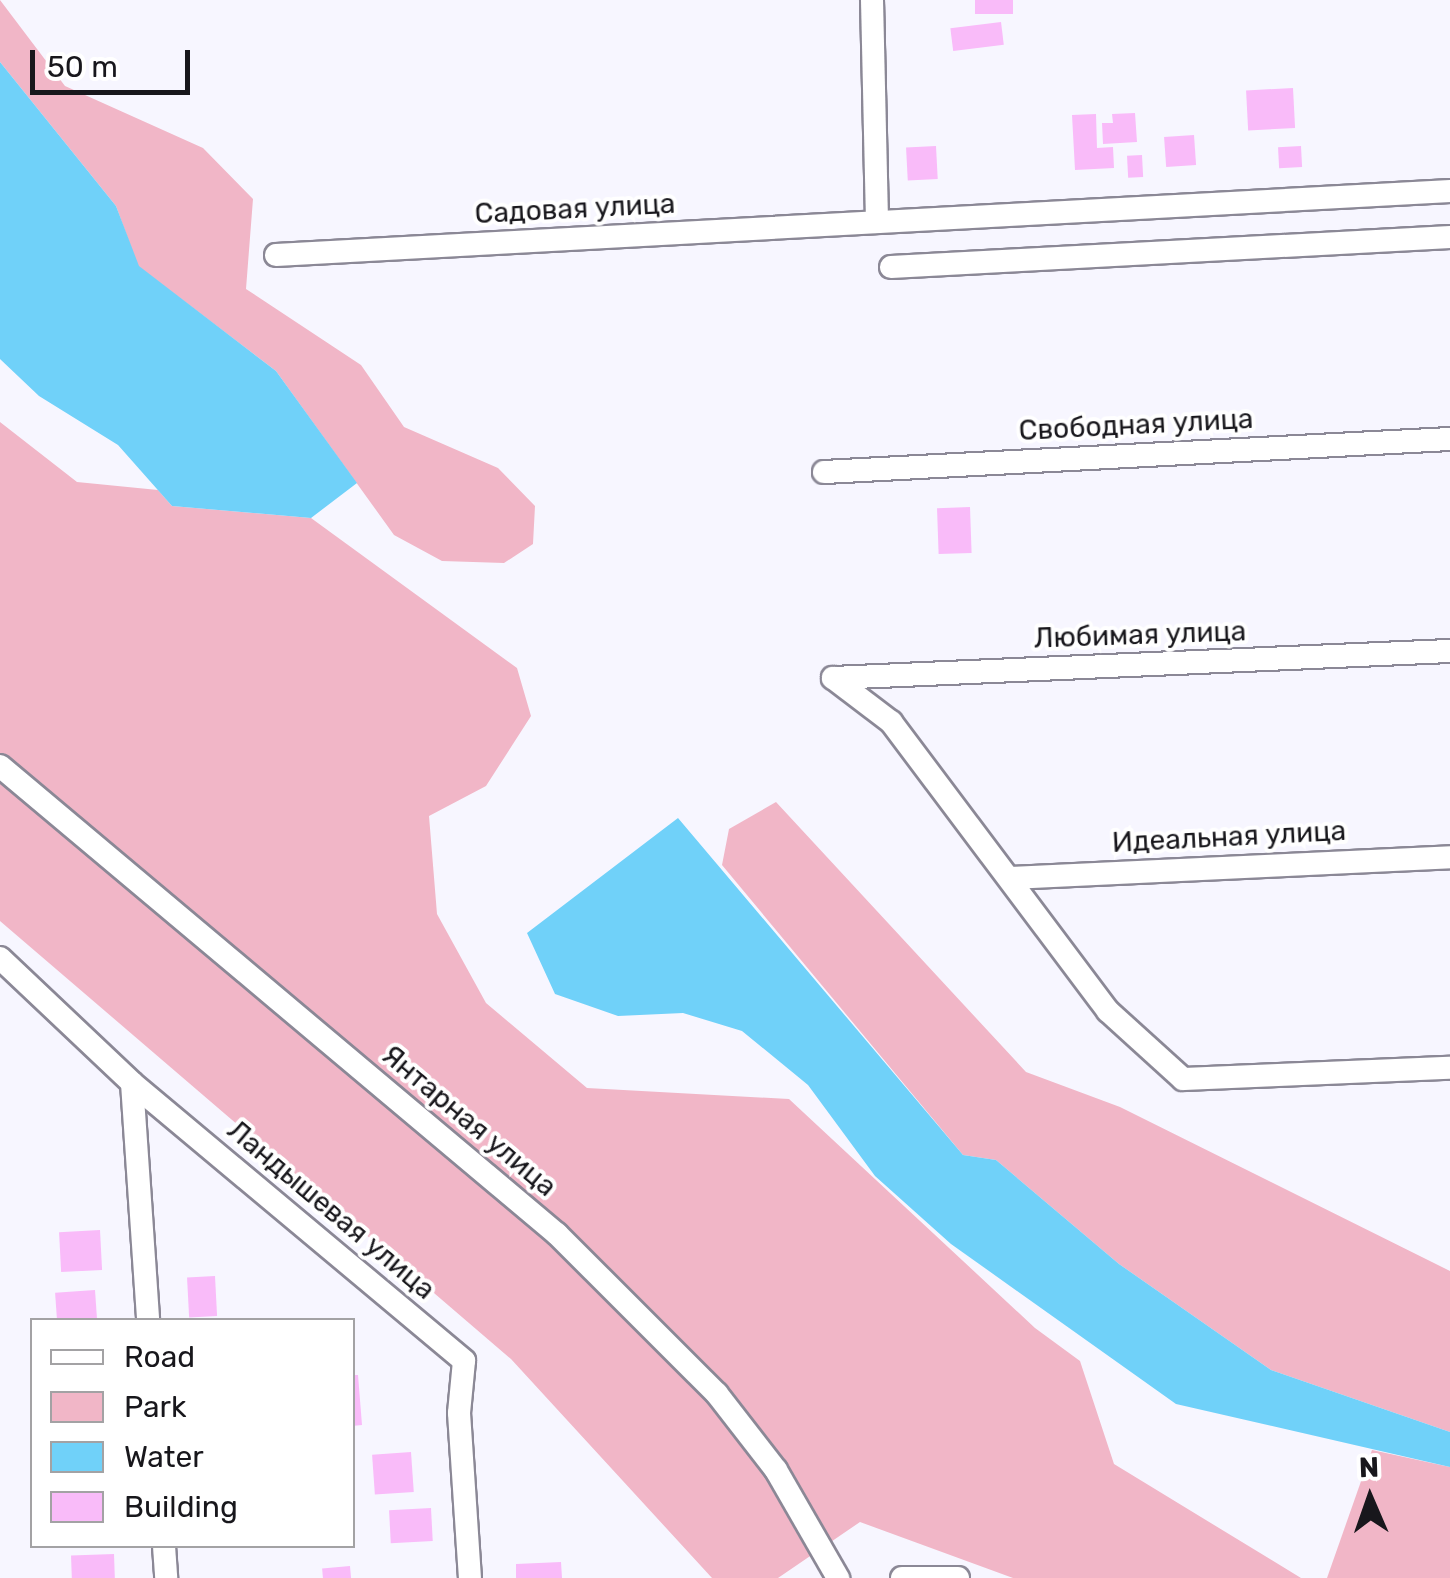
<!DOCTYPE html>
<html>
<head>
<meta charset="utf-8">
<style>
	body { margin:0 }
	#map { position:relative; width:1450px; height:1578px; overflow:hidden; background:#f7f6ff; font-family:Rubik,sans-serif }
	div>[style] { position:absolute }
	.green>* { inset:0; background:#f1b6c7 }
	.water>* { inset:0; background:#70d1f9 }
	.building>* { inset:0; background:#f9bbf9; transform-origin:0 0 }
	.roads { filter:drop-shadow(2px 0 #8b8896) drop-shadow(-2px 0 #8b8896) drop-shadow(0 2px #8b8896) drop-shadow(0 -2px #8b8896) }
	.minor>* { height:22px; margin:-11px; padding:0 11px; transform-origin:11px; border-radius:11px; background:#fff }
	span { translate:-50% -50%; white-space:nowrap; text-align:center; line-height:1.15; -webkit-text-stroke:8px #fff; paint-order:stroke }
	.street-label { font-size:28px; color:#18171c }
	.legend { position:absolute; left:30px; top:1318px; width:325px; height:230px; box-sizing:border-box; background:#fff; border:2px solid #a3a2a4; margin:0; padding:12px 18px; list-style:none; font-size:30px; color:#18171c }
	.legend li { display:flex; align-items:center; gap:20px; height:50px }
	.legend b { width:50px; border:2px solid #a3a2a4 }
	.north { position:absolute; left:1320px; top:1448px; width:100px; height:100px; -webkit-text-stroke:8px #fff; paint-order:stroke; rotate:358deg; font-size:28px; font-weight:700; line-height:40px; text-align:center; color:#18171c }
	.north::after { content:''; display:block; margin:auto; width:35px; height:45px; background:#18171c; clip-path:polygon(50% 0,100% 100%,50% 72%,0 100%) }
	.scale { position:absolute; left:30px; top:50px; width:160px; height:45px; box-sizing:border-box; border:5px solid #18171c; border-top:0; padding-left:12px; font-size:30px; line-height:35px; white-space:nowrap; color:#18171c; -webkit-text-stroke:8px #fff; paint-order:stroke }
</style>
</head>
<body>
<div id="map">
	<div class="green">
		<i style="clip-path:polygon(0 0,65px 86px,203px 148px,253px 199px,246px 289px,361px 365px,404px 427px,498px 468px,535px 506px,533px 544px,504px 563px,442px 561px,394px 535px,276px 371px,138px 266px,116px 206px,0 62px)"></i>
		<i style="clip-path:polygon(0 422px,77px 482px,158px 490px,172px 506px,311px 518px,517px 668px,531px 716px,486px 786px,429px 816px,437px 914px,486px 1003px,587px 1088px,789px 1099px,1035px 1328px,1080px 1361px,1114px 1464px,1301px 1578px,1013px 1578px,860px 1522px,778px 1578px,712px 1578px,511px 1359px,0 921px)"></i>
		<i style="clip-path:polygon(776px 802px,1026px 1072px,1120px 1107px,1450px 1271px,1450px 1432px,1271px 1370px,1119px 1264px,996px 1160px,963px 1155px,722px 865px,729px 829px)"></i>
		<i style="clip-path:polygon(1372px 1450px,1450px 1467px,1450px 1578px,1327px 1578px)"></i>
	</div>
	<div class="water">
		<i style="clip-path:polygon(0 62px,116px 206px,139px 266px,276px 371px,357px 483px,311px 518px,172px 506px,118px 445px,39px 396px,0 359px)"></i>
		<i style="clip-path:polygon(678px 818px,963px 1155px,996px 1160px,1119px 1264px,1271px 1370px,1450px 1432px,1450px 1467px,1176px 1404px,951px 1244px,875px 1176px,808px 1085px,742px 1031px,683px 1013px,618px 1016px,555px 994px,527px 933px)"></i>
	</div>
	<div class="building">
		<i style="left:975px;top:0;width:38px;height:14px"></i>
		<i style="left:1001px;top:22px;width:23px;height:51px;rotate:83deg"></i>
		<i style="left:1293px;top:88px;width:40px;height:47px;rotate:87deg"></i>
		<i style="clip-path:polygon(1135px 113px,1137px 142px,1103px 144px,1102px 123px,1113px 123px,1112px 114px)"></i>
		<i style="clip-path:polygon(1096px 114px,1097px 148px,1113px 147px,1114px 168px,1075px 170px,1072px 115px)"></i>
		<i style="left:1194px;top:135px;width:30px;height:30px;rotate:86deg"></i>
		<i style="left:936px;top:146px;width:33px;height:30px;rotate:87deg"></i>
		<i style="left:1301px;top:146px;width:21px;height:23px;rotate:87deg"></i>
		<i style="left:1142px;top:155px;width:22px;height:15px;rotate:87deg"></i>
		<i style="left:970px;top:507px;width:46px;height:33px;rotate:88deg"></i>
		<i style="left:100px;top:1230px;width:40px;height:41px;rotate:87deg"></i>
		<i style="left:215px;top:1276px;width:40px;height:28px;rotate:87deg"></i>
		<i style="left:95px;top:1290px;width:30px;height:40px;rotate:86deg"></i>
		<i style="clip-path:polygon(352px 1375px,358px 1375px,362px 1425px,352px 1426px)"></i>
		<i style="left:411px;top:1452px;width:40px;height:39px;rotate:86deg"></i>
		<i style="left:431px;top:1508px;width:33px;height:42px;rotate:87deg"></i>
		<i style="left:114px;top:1554px;width:24px;height:43px;rotate:88deg"></i>
		<i style="clip-path:polygon(561px 1562px,562px 1578px,516px 1578px,516px 1564px)"></i>
		<i style="left:350px;top:1566px;width:12px;height:28px;rotate:85deg"></i>
	</div>
	<div class="roads">
		<div class="minor">
			<i style="left:872px;top:0;width:222px;rotate:88.7deg"></i>
			<i style="left:276px;top:255px;width:1176px;rotate:-3.12deg"></i>
			<i style="left:891px;top:267px;width:560px;rotate:-3.07deg"></i>
			<i style="left:824px;top:472px;width:627px;rotate:-3.02deg"></i>
			<i style="left:833px;top:678px;width:73px;rotate:37.2deg"></i>
			<i style="left:891px;top:722px;width:361px;rotate:53.1deg"></i>
			<i style="left:1108px;top:1011px;width:101px;rotate:42.2deg"></i>
			<i style="left:1183px;top:1079px;width:267px;rotate:-2.4deg"></i>
			<i style="left:833px;top:678px;width:618px;rotate:-2.51deg"></i>
			<i style="left:0;top:766px;width:728px;rotate:40.04deg"></i>
			<i style="left:557px;top:1234px;width:226px;rotate:45deg"></i>
			<i style="left:717px;top:1394px;width:96px;rotate:52.2deg"></i>
			<i style="left:776px;top:1470px;width:125px;rotate:60.1deg"></i>
			<i style="left:1011px;top:878px;width:440px;rotate:-2.7deg"></i>
			<i style="left:0;top:958px;width:182px;rotate:43.4deg"></i>
			<i style="left:132px;top:1083px;width:433px;rotate:39.9deg"></i>
			<i style="left:464px;top:1361px;width:52px;rotate:95.5deg"></i>
			<i style="left:459px;top:1413px;width:165px;rotate:86.2deg"></i>
			<i style="left:132px;top:1083px;width:238px;rotate:86.1deg"></i>
			<i style="left:164px;top:1546px;width:32px;rotate:86deg"></i>
			<i style="left:902px;top:1578px;width:56px"></i>
		</div>
	</div>
	<div class="street-label">
		<span style="left:575px;top:209px;rotate:-3deg">Садовая улица</span>
		<span style="left:1136px;top:425px;rotate:-3deg">Свободная улица</span>
		<span style="left:1140px;top:635px;rotate:-2deg">Любимая улица</span>
		<span style="left:1229px;top:837px;rotate:-3deg">Идеальная улица</span>
		<span style="left:469px;top:1121px;rotate:40deg">Янтарная улица</span>
		<span style="left:331px;top:1210px;rotate:40deg">Ландышевая улица</span>
	</div>
	<ul class="legend">
	<li><b style="height:12px;background:#fff"></b>Road</li>
	<li><b style="height:28px;background:#f1b6c7"></b>Park</li>
	<li><b style="height:28px;background:#70d1f9"></b>Water</li>
	<li><b style="height:28px;background:#f9bbf9"></b>Building</li>
	</ul>
	<div class="north">N</div>
	<div class="scale">50 m</div>
</div>
</body>
</html>
